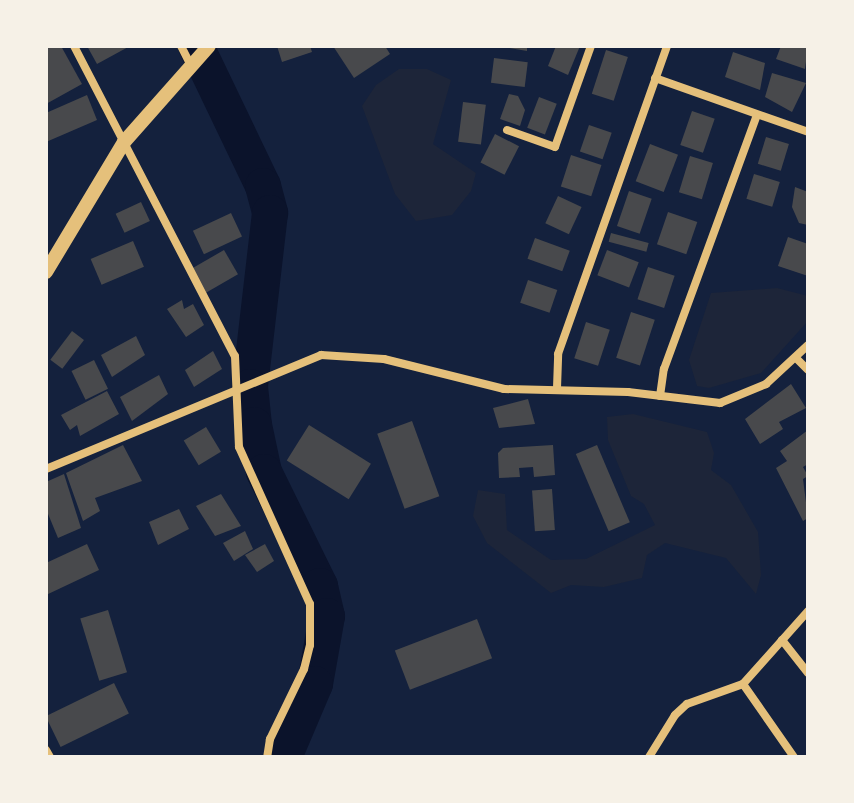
<!DOCTYPE html>
<html>
<head>
<meta charset="utf-8">
<style>
	body { margin:0 }
	#map { position:relative; width:854px; height:803px; overflow:hidden; background:#14213d; font-family:"Roboto Serif",serif }
	div>[style] { position:absolute }
	.green>* { inset:0; background:#1d2539 }
	.river>* { height:36px; margin:-18px; padding:0 18px; transform-origin:18px; border-radius:18px; background:#0b132b }
	.building>* { inset:0; background:#48494c; transform-origin:0 0 }
	.minor>* { height:8px; margin:-4px; padding:0 4px; transform-origin:4px; border-radius:4px; background:#e5c07b }
	.tertiary>* { height:14px; margin:-7px; padding:0 7px; transform-origin:7px; border-radius:7px; background:#e5c07b }
	span { translate:-50% -50%; white-space:nowrap; text-align:center; line-height:1.15; -webkit-text-stroke:6px #f6f1e7; paint-order:stroke }
	.frame { position:absolute; inset:0; border:48px solid #f6f1e7; pointer-events:none }
</style>
</head>
<body>
<div id="map">
	<div class="green">
		<i style="clip-path:polygon(399px 69px,427px 69px,451px 80px,433px 144px,476px 173px,471px 191px,452px 215px,416px 221px,395px 194px,362px 106px,376px 85px)"></i>
		<i style="clip-path:polygon(777px 288px,808px 296px,808px 321px,761px 373px,709px 388px,697px 386px,689px 360px,711px 293px)"></i>
		<i style="clip-path:polygon(633px 414px,707px 432px,714px 453px,711px 470px,731px 485px,758px 532px,761px 575px,756px 594px,726px 558px,665px 543px,647px 555px,642px 578px,604px 587px,571px 585px,551px 593px,487px 543px,473px 516px,478px 490px,505px 494px,507px 530px,551px 560px,586px 559px,655px 525px,644px 504px,631px 496px,608px 440px,607px 417px)"></i>
	</div>
	<div class="river">
		<i style="left:196px;top:46px;width:155px;rotate:64.4deg"></i>
		<i style="left:263px;top:186px;width:28px;rotate:75deg"></i>
		<i style="left:270px;top:213px;width:175px;rotate:96.6deg"></i>
		<i style="left:250px;top:387px;width:38px;rotate:84deg"></i>
		<i style="left:254px;top:425px;width:48px;rotate:78deg"></i>
		<i style="left:264px;top:472px;width:127px;rotate:63.8deg"></i>
		<i style="left:320px;top:586px;width:31px;rotate:77deg"></i>
		<i style="left:327px;top:616px;width:69px;rotate:100deg"></i>
		<i style="left:315px;top:684px;width:79px;rotate:113deg"></i>
	</div>
	<div class="building">
		<i style="clip-path:polygon(46px 46px,61px 46px,82px 84px,46px 104px)"></i>
		<i style="clip-path:polygon(87px 46px,130px 46px,97px 64px)"></i>
		<i style="clip-path:polygon(277px 46px,310px 46px,312px 52px,282px 62px)"></i>
		<i style="clip-path:polygon(333px 46px,385px 46px,390px 54px,354px 78px)"></i>
		<i style="clip-path:polygon(498px 46px,527px 46px,527px 51px)"></i>
		<i style="clip-path:polygon(556px 46px,580px 46px,568px 75px,548px 66px)"></i>
		<i style="clip-path:polygon(781px 46px,808px 46px,805px 69px,776px 59px)"></i>
		<i style="left:606px;top:50px;width:23px;height:46px;rotate:18deg"></i>
		<i style="clip-path:polygon(733px 52px,765px 63px,760px 90px,725px 77px)"></i>
		<i style="left:494px;top:58px;width:34px;height:25px;rotate:7deg"></i>
		<i style="clip-path:polygon(772px 73px,806px 83px,792px 112px,765px 97px)"></i>
		<i style="clip-path:polygon(509px 94px,518px 96px,525px 110px,520px 126px,500px 119px)"></i>
		<i style="clip-path:polygon(87px 95px,97px 120px,46px 142px,46px 113px)"></i>
		<i style="left:539px;top:97px;width:19px;height:33px;rotate:21deg"></i>
		<i style="left:463px;top:102px;width:23px;height:40px;rotate:7deg"></i>
		<i style="left:692px;top:111px;width:24px;height:36px;rotate:19deg"></i>
		<i style="left:589px;top:125px;width:24px;height:28px;rotate:19deg"></i>
		<i style="left:495px;top:134px;width:27px;height:32px;rotate:27deg"></i>
		<i style="left:766px;top:137px;width:24px;height:28px;rotate:17deg"></i>
		<i style="left:650px;top:144px;width:30px;height:40px;rotate:21deg"></i>
		<i style="left:571px;top:155px;width:32px;height:33px;rotate:18deg"></i>
		<i style="left:690px;top:156px;width:24px;height:38px;rotate:17deg"></i>
		<i style="left:754px;top:174px;width:27px;height:26px;rotate:17deg"></i>
		<i style="clip-path:polygon(795px 187px,808px 192px,808px 225px,799px 223px,792px 207px)"></i>
		<i style="left:629px;top:191px;width:24px;height:37px;rotate:19deg"></i>
		<i style="left:558px;top:196px;width:26px;height:30px;rotate:25deg"></i>
		<i style="left:141px;top:202px;width:21px;height:28px;rotate:65deg"></i>
		<i style="left:668px;top:212px;width:31px;height:34px;rotate:19deg"></i>
		<i style="left:231px;top:213px;width:26px;height:42px;rotate:65deg"></i>
		<i style="left:611px;top:233px;width:39px;height:9px;rotate:15deg"></i>
		<i style="clip-path:polygon(788px 237px,808px 244px,808px 276px,778px 266px)"></i>
		<i style="left:535px;top:238px;width:37px;height:22px;rotate:20deg"></i>
		<i style="left:133px;top:241px;width:28px;height:46px;rotate:67deg"></i>
		<i style="left:224px;top:250px;width:28px;height:38px;rotate:60deg"></i>
		<i style="left:607px;top:250px;width:34px;height:27px;rotate:21deg"></i>
		<i style="left:648px;top:267px;width:28px;height:34px;rotate:18deg"></i>
		<i style="left:528px;top:280px;width:31px;height:24px;rotate:19deg"></i>
		<i style="clip-path:polygon(182px 300px,184px 309px,193px 304px,204px 325px,186px 337px,167px 309px)"></i>
		<i style="left:631px;top:312px;width:25px;height:48px;rotate:18deg"></i>
		<i style="left:586px;top:322px;width:25px;height:38px;rotate:18deg"></i>
		<i style="left:72px;top:331px;width:15px;height:36px;rotate:37deg"></i>
		<i style="clip-path:polygon(136px 336px,145px 355px,112px 377px,101px 355px)"></i>
		<i style="clip-path:polygon(213px 351px,222px 369px,194px 387px,185px 370px)"></i>
		<i style="left:94px;top:360px;width:32px;height:25px;rotate:64deg"></i>
		<i style="clip-path:polygon(159px 375px,168px 394px,132px 421px,120px 397px)"></i>
		<i style="clip-path:polygon(791px 384px,806px 408px,779px 422px,783px 429px,760px 444px,745px 419px)"></i>
		<i style="clip-path:polygon(107px 391px,119px 414px,80px 436px,77px 425px,70px 430px,61px 415px)"></i>
		<i style="clip-path:polygon(528px 399px,535px 424px,499px 428px,493px 408px)"></i>
		<i style="left:412px;top:421px;width:80px;height:37px;rotate:70deg"></i>
		<i style="left:309px;top:425px;width:73px;height:42px;rotate:32deg"></i>
		<i style="left:206px;top:427px;width:29px;height:26px;rotate:59deg"></i>
		<i style="clip-path:polygon(808px 430px,808px 464px,803px 467px,808px 476px,803px 479px,808px 518px,803px 521px,776px 468px,787px 461px,780px 451px)"></i>
		<i style="clip-path:polygon(123px 445px,142px 481px,95px 498px,100px 511px,83px 521px,66px 473px)"></i>
		<i style="clip-path:polygon(553px 445px,555px 475px,534px 477px,533px 467px,519px 468px,520px 477px,499px 478px,498px 453px,503px 448px)"></i>
		<i style="left:597px;top:445px;width:84px;height:23px;rotate:67deg"></i>
		<i style="clip-path:polygon(64px 474px,81px 528px,58px 538px,46px 509px,46px 482px)"></i>
		<i style="left:552px;top:489px;width:41px;height:20px;rotate:86deg"></i>
		<i style="clip-path:polygon(221px 494px,241px 526px,215px 536px,196px 506px)"></i>
		<i style="clip-path:polygon(179px 509px,189px 529px,158px 545px,149px 522px)"></i>
		<i style="clip-path:polygon(245px 531px,253px 549px,234px 561px,223px 543px)"></i>
		<i style="clip-path:polygon(87px 544px,99px 570px,46px 595px,46px 563px)"></i>
		<i style="clip-path:polygon(265px 544px,274px 561px,257px 572px,245px 555px)"></i>
		<i style="left:108px;top:610px;width:65px;height:29px;rotate:73deg"></i>
		<i style="left:477px;top:619px;width:42px;height:88px;rotate:69deg"></i>
		<i style="left:114px;top:683px;width:34px;height:76px;rotate:64deg"></i>
	</div>
	<div class="minor">
		<i style="left:74px;top:46px;width:349px;rotate:62.6deg"></i>
		<i style="left:235px;top:356px;width:91px;rotate:87.5deg"></i>
		<i style="left:239px;top:447px;width:172px;rotate:65.7deg"></i>
		<i style="left:310px;top:604px;width:41px;rotate:90deg"></i>
		<i style="left:310px;top:645px;width:25px;rotate:104deg"></i>
		<i style="left:304px;top:669px;width:78px;rotate:115.9deg"></i>
		<i style="left:270px;top:739px;width:18px;rotate:99deg"></i>
		<i style="left:181px;top:46px;width:20px;rotate:63deg"></i>
		<i style="left:655px;top:78px;width:162px;rotate:19.4deg"></i>
		<i style="left:507px;top:130px;width:51px;rotate:19.5deg"></i>
		<i style="left:555px;top:147px;width:107px;rotate:-70.4deg"></i>
		<i style="left:796px;top:358px;width:17px;rotate:45deg"></i>
		<i style="left:557px;top:388px;width:34px;rotate:-88deg"></i>
		<i style="left:558px;top:354px;width:327px;rotate:-70.5deg"></i>
		<i style="left:660px;top:396px;width:27px;rotate:-82deg"></i>
		<i style="left:664px;top:369px;width:270px;rotate:-69.9deg"></i>
		<i style="left:46px;top:469px;width:298px;rotate:-22.5deg"></i>
		<i style="left:321px;top:355px;width:63px;rotate:3.6deg"></i>
		<i style="left:384px;top:359px;width:124px;rotate:14deg"></i>
		<i style="left:504px;top:389px;width:124px;rotate:1.4deg"></i>
		<i style="left:628px;top:392px;width:93px;rotate:6.8deg"></i>
		<i style="left:720px;top:403px;width:50px;rotate:-22.4deg"></i>
		<i style="left:766px;top:384px;width:57px;rotate:-42.9deg"></i>
		<i style="left:782px;top:640px;width:42px;rotate:51.8deg"></i>
		<i style="left:743px;top:684px;width:89px;rotate:55.1deg"></i>
		<i style="left:46px;top:750px;width:8px;rotate:60deg"></i>
		<i style="left:649px;top:757px;width:49px;rotate:-58.2deg"></i>
		<i style="left:675px;top:715px;width:16px;rotate:-43deg"></i>
		<i style="left:687px;top:704px;width:59px;rotate:-19.7deg"></i>
		<i style="left:743px;top:684px;width:98px;rotate:-48.3deg"></i>
	</div>
	<div class="tertiary">
		<i style="left:46px;top:272px;width:152px;rotate:-59deg"></i>
		<i style="left:124px;top:142px;width:128px;rotate:-48.5deg"></i>
	</div>
	<div class="frame"></div>
</div>
</body>
</html>
